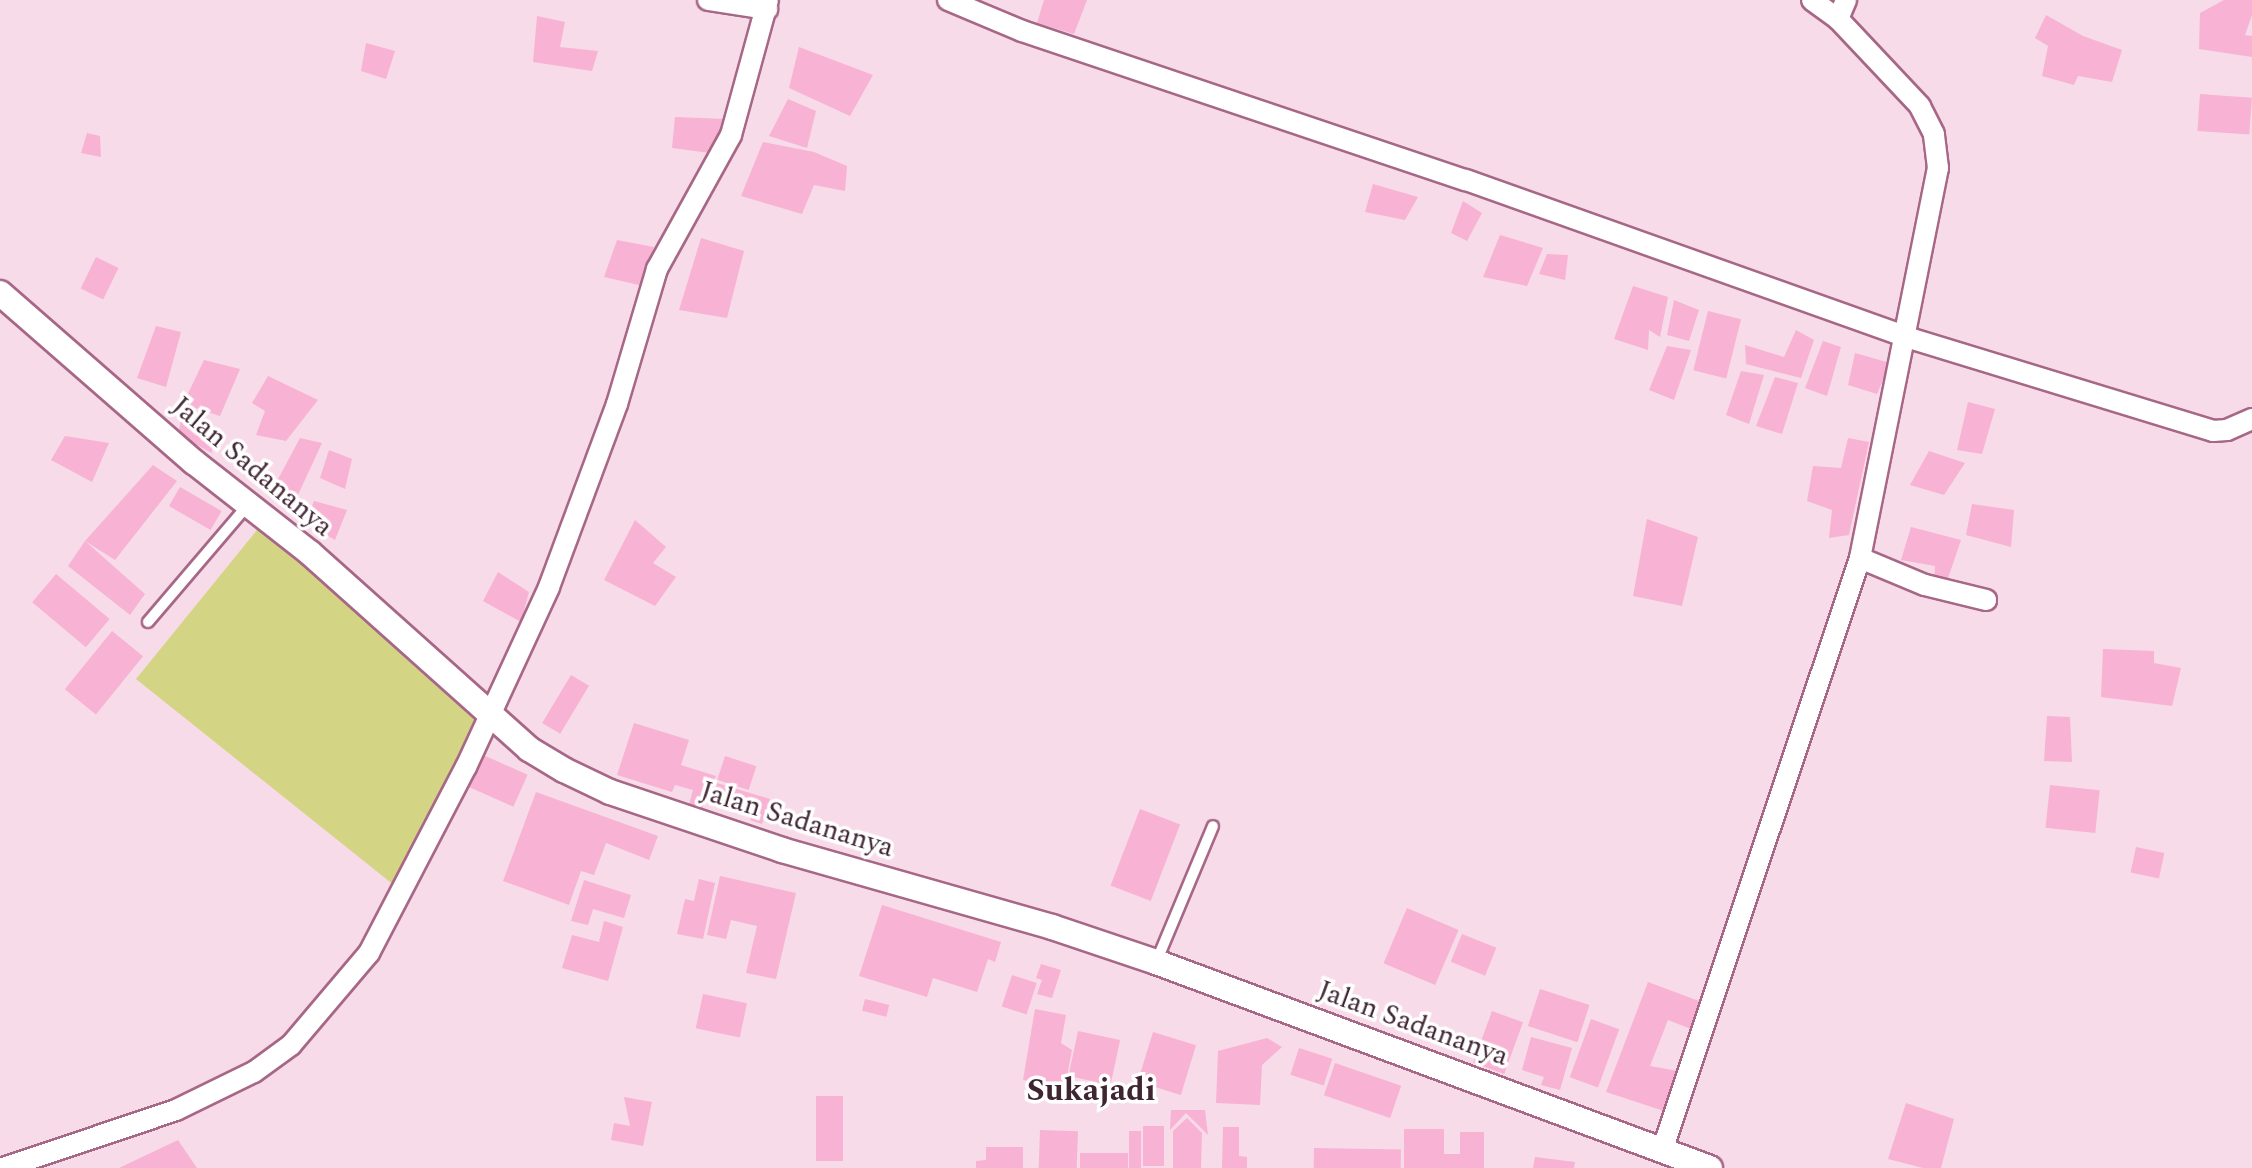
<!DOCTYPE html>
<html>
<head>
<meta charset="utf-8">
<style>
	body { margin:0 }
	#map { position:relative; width:2252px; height:1168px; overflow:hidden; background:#f8dbe8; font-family:Spectral,serif }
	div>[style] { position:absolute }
	.green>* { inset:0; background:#d4d584 }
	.building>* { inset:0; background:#f8b2d4; transform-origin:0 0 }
	.roads { filter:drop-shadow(2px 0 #a76787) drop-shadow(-2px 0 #a76787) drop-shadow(0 2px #a76787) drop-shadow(0 -2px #a76787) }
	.service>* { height:10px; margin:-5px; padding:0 5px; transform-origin:5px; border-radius:5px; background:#fff }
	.minor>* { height:20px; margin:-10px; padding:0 10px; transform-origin:10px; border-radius:10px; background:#fff }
	.tertiary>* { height:24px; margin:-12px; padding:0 12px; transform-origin:12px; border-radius:12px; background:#fff }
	span { translate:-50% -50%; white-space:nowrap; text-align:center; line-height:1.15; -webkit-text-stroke:7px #fff; paint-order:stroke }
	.street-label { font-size:28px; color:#3f2432 }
	.quarter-label { font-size:32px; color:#3f2432; font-weight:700 }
</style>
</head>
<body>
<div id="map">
	<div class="green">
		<i style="clip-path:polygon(261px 525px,481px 726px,395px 886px,136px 679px)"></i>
	</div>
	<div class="building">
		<i style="clip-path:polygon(1044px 0,1087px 0,1074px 34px,1037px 23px)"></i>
		<i style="clip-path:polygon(2224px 0,2252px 0,2252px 15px,2245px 35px,2252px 36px,2252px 57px,2199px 49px,2200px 13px)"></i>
		<i style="clip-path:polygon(2046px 15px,2083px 36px,2122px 50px,2112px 82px,2078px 76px,2074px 85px,2042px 76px,2048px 46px,2035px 38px)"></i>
		<i style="clip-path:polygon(537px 16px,565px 22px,560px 47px,598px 51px,592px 71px,533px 62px)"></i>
		<i style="clip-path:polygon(366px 43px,395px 51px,386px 79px,361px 71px)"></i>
		<i style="clip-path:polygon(799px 47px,873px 75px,850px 116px,789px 88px)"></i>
		<i style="left:2200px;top:94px;width:52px;height:37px;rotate:4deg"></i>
		<i style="clip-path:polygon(788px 99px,816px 111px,807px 148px,769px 136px)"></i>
		<i style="clip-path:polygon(675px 117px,726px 119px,710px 153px,672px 148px)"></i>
		<i style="clip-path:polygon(87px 133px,100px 136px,101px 157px,81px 153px)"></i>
		<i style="clip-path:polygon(763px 142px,814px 152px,847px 166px,845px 191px,814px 185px,802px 214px,741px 196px)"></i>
		<i style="clip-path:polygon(1373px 184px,1418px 197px,1405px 220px,1365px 212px)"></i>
		<i style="clip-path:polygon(1463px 201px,1482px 213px,1467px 241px,1451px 233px)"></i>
		<i style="clip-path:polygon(1500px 235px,1543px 248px,1527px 286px,1483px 277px)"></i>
		<i style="clip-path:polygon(701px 238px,744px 251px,727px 318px,679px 310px)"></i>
		<i style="clip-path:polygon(617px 240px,654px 247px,643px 286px,604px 277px)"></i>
		<i style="clip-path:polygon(1547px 254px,1568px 255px,1565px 280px,1539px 274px)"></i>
		<i style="left:96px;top:257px;width:25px;height:35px;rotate:26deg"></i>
		<i style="clip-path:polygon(1633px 286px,1668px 297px,1660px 337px,1649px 330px,1648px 350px,1614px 339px)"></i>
		<i style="clip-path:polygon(1674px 300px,1699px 310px,1689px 341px,1667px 335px)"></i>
		<i style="left:1708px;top:311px;width:34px;height:61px;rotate:14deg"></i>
		<i style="clip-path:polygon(156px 326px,181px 332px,166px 387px,137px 378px)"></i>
		<i style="clip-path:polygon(1796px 330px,1814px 340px,1801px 378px,1746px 364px,1745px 345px,1784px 357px)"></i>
		<i style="clip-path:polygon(1823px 341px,1841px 347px,1827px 396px,1805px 388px)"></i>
		<i style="clip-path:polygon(1667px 346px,1691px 350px,1674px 400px,1649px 390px)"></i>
		<i style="clip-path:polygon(1855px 353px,1890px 363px,1877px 394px,1848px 385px)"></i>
		<i style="clip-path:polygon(204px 360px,240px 369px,220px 416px,183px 404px)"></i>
		<i style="clip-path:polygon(1741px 371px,1764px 375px,1749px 424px,1726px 415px)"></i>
		<i style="clip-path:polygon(268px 376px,318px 400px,286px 441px,256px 435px,265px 411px,252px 403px)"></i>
		<i style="clip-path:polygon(1775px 377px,1798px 383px,1782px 434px,1756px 426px)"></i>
		<i style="clip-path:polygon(1968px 402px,1995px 409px,1982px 454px,1957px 450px)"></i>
		<i style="clip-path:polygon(183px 410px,212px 430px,212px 453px,178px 435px)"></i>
		<i style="clip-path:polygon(65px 436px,109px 443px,92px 482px,51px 460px)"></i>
		<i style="clip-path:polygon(300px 438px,322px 443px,291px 510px,269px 496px)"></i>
		<i style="clip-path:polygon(1848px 438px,1869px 442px,1849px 535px,1829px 538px,1832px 510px,1807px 501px,1813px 466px,1841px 468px)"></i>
		<i style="clip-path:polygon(329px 450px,352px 459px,345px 489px,320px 478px)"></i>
		<i style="clip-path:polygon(1929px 451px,1965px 463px,1944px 495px,1910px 485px)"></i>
		<i style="clip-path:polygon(153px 465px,177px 481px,115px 560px,85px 541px)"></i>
		<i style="left:180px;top:487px;width:48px;height:22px;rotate:30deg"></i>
		<i style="clip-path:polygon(314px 501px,347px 510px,335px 540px,305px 523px)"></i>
		<i style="clip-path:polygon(1972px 504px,2014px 510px,2011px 547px,1966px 535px)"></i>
		<i style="clip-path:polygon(1647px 519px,1698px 537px,1682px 606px,1633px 596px)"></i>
		<i style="clip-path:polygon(635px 520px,666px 547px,653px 563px,676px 577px,655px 606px,604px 580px)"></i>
		<i style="clip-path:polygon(1911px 527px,1961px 540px,1946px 584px,1934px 580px,1935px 566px,1901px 560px)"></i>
		<i style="clip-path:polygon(85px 541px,145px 594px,130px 615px,68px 566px)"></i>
		<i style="clip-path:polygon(498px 572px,529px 592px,521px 622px,483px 601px)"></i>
		<i style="left:56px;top:574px;width:70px;height:37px;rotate:40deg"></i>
		<i style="left:112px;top:631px;width:40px;height:75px;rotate:39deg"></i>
		<i style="clip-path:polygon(2103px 649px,2154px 651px,2154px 663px,2181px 668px,2172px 706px,2101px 697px)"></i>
		<i style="left:571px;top:675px;width:21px;height:56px;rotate:31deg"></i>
		<i style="clip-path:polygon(2047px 716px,2070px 717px,2072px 762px,2044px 761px)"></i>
		<i style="clip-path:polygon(634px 723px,689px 740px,681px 765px,716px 776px,701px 812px,688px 808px,693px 790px,675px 785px,672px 792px,617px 775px)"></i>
		<i style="left:481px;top:754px;width:51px;height:35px;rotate:24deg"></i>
		<i style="left:725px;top:756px;width:33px;height:25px;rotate:18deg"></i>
		<i style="clip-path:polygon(717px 783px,770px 799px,762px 824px,750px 820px,754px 807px,714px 795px)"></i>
		<i style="left:2050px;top:785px;width:50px;height:43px;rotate:6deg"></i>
		<i style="clip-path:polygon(536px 792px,658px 836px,649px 860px,606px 843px,594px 875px,581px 871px,569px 905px,503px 881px)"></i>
		<i style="left:1140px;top:809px;width:43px;height:82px;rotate:21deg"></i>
		<i style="left:2136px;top:847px;width:29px;height:26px;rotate:12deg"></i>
		<i style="clip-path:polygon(720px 876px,796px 893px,776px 979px,746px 973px,757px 926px,731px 920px,726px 939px,707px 935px)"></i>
		<i style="clip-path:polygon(699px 879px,715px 883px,703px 939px,677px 934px,685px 899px,694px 901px)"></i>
		<i style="clip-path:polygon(584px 880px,631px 895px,624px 918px,593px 909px,588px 925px,571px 921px)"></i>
		<i style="clip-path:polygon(882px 905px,1001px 942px,995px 962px,988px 959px,977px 992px,933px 978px,927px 997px,859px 976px)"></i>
		<i style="left:1407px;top:908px;width:56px;height:60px;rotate:23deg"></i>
		<i style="clip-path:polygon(604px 921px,623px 927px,608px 981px,562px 968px,572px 935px,599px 942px)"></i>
		<i style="left:1462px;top:934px;width:37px;height:30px;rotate:22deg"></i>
		<i style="clip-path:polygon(1041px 964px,1061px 970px,1052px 998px,1037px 994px,1042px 980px,1036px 978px)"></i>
		<i style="left:1012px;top:975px;width:26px;height:33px;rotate:18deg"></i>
		<i style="clip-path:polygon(1648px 982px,1707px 1004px,1696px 1031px,1668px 1020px,1650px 1066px,1678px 1071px,1664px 1111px,1606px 1092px)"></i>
		<i style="left:1540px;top:989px;width:52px;height:39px;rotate:18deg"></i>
		<i style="left:703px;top:994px;width:45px;height:35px;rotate:12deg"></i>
		<i style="left:865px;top:999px;width:25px;height:12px;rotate:14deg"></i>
		<i style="clip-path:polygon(1035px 1009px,1066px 1015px,1061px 1043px,1072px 1050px,1065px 1087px,1023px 1080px)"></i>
		<i style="left:1492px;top:1011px;width:33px;height:55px;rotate:20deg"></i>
		<i style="left:1591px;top:1019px;width:30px;height:62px;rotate:20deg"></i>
		<i style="left:1078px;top:1031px;width:43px;height:46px;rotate:12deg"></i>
		<i style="left:1153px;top:1032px;width:45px;height:52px;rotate:17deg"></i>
		<i style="clip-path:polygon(1531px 1037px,1572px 1048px,1560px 1090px,1541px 1085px,1544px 1077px,1522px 1070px)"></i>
		<i style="clip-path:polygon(1267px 1038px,1282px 1047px,1262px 1065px,1260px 1105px,1216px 1103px,1218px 1051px)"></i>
		<i style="left:1299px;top:1048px;width:35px;height:28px;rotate:18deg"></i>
		<i style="left:1335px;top:1063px;width:70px;height:34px;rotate:19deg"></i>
		<i style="left:816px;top:1096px;width:27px;height:65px"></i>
		<i style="clip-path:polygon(624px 1097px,652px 1102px,643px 1146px,611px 1140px,614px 1123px,630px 1126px)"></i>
		<i style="clip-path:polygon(1906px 1103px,1954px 1119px,1941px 1168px,1923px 1168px,1888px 1159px)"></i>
		<i style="clip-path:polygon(1171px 1110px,1205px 1110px,1208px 1135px,1186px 1113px,1170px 1130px)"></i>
		<i style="clip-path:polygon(1187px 1118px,1202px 1133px,1201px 1168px,1173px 1168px,1173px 1131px)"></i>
		<i style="left:1143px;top:1126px;width:21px;height:40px"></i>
		<i style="clip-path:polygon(1223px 1127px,1239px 1127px,1239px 1156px,1247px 1157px,1247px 1168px,1222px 1168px)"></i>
		<i style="clip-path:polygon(1404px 1129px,1444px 1129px,1444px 1154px,1460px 1154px,1460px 1132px,1484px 1132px,1484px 1168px,1404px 1168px)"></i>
		<i style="left:1040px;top:1130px;width:38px;height:38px;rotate:2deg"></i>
		<i style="left:1141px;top:1131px;width:37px;height:12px;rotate:90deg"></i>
		<i style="clip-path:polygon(178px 1140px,197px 1168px,119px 1168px)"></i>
		<i style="clip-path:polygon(986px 1147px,1023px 1147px,1023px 1168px,976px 1168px,976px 1161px,986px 1160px)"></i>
		<i style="left:1314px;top:1148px;width:87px;height:20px;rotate:1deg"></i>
		<i style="left:1080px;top:1153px;width:48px;height:15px"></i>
		<i style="clip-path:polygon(1535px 1157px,1575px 1162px,1574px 1168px,1533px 1168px)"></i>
	</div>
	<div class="roads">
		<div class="service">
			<i style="left:148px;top:622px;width:154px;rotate:-49.5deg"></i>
			<i style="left:1157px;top:960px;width:145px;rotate:-67.3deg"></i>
		</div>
		<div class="minor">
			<i style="left:708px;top:0;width:60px;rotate:8.7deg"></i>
			<i style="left:948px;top:0;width:80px;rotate:22.7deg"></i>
			<i style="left:1022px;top:31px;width:468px;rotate:18.6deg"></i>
			<i style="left:1466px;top:180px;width:467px;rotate:19.6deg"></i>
			<i style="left:1906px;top:337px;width:321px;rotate:17deg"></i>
			<i style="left:2213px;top:431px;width:14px;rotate:-4deg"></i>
			<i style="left:2227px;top:430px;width:27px;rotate:-24deg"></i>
			<i style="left:1838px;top:19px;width:21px;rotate:-67deg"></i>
			<i style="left:1860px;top:558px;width:70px;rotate:22.6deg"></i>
			<i style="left:1925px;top:585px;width:63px;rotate:13.8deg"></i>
			<i style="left:1663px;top:1148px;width:622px;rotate:-71.54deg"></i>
			<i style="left:1860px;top:558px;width:398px;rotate:-78.7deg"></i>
			<i style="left:1938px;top:168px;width:34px;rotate:-97deg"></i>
			<i style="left:1934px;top:134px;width:31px;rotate:-117deg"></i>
			<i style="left:1920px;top:106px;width:120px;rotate:-133.3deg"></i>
			<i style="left:1838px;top:19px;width:32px;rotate:-144deg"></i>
			<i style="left:3px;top:1168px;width:182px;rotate:-18.5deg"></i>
			<i style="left:176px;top:1110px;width:87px;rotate:-26deg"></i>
			<i style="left:254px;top:1072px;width:46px;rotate:-36.1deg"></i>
			<i style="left:291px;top:1045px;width:121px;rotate:-49.7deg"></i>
			<i style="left:369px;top:953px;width:210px;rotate:-62.5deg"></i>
			<i style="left:466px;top:767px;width:198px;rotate:-65.2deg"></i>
			<i style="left:549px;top:587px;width:195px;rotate:-69.6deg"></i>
			<i style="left:617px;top:404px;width:141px;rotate:-73.5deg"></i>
			<i style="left:657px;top:269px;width:153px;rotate:-61.1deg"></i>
			<i style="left:731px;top:135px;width:140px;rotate:-74.7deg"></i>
		</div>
		<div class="tertiary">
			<i style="left:0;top:293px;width:257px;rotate:41.1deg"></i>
			<i style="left:194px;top:462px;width:147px;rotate:38.1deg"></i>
			<i style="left:310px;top:553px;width:294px;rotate:41.8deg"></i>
			<i style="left:529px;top:749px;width:41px;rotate:31deg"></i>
			<i style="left:564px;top:770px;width:51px;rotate:25.6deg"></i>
			<i style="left:610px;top:792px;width:182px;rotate:18.6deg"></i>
			<i style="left:782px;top:850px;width:281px;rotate:15.9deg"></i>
			<i style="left:1052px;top:927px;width:110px;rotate:18.6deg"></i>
			<i style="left:1156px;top:962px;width:591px;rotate:20.4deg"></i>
		</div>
	</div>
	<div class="street-label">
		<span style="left:252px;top:467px;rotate:40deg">Jalan Sadananya</span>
		<span style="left:797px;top:820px;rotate:17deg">Jalan Sadananya</span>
		<span style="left:1413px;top:1024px;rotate:20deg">Jalan Sadananya</span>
	</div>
	<div class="quarter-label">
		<span style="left:1091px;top:1091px">Sukajadi</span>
	</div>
</div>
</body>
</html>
